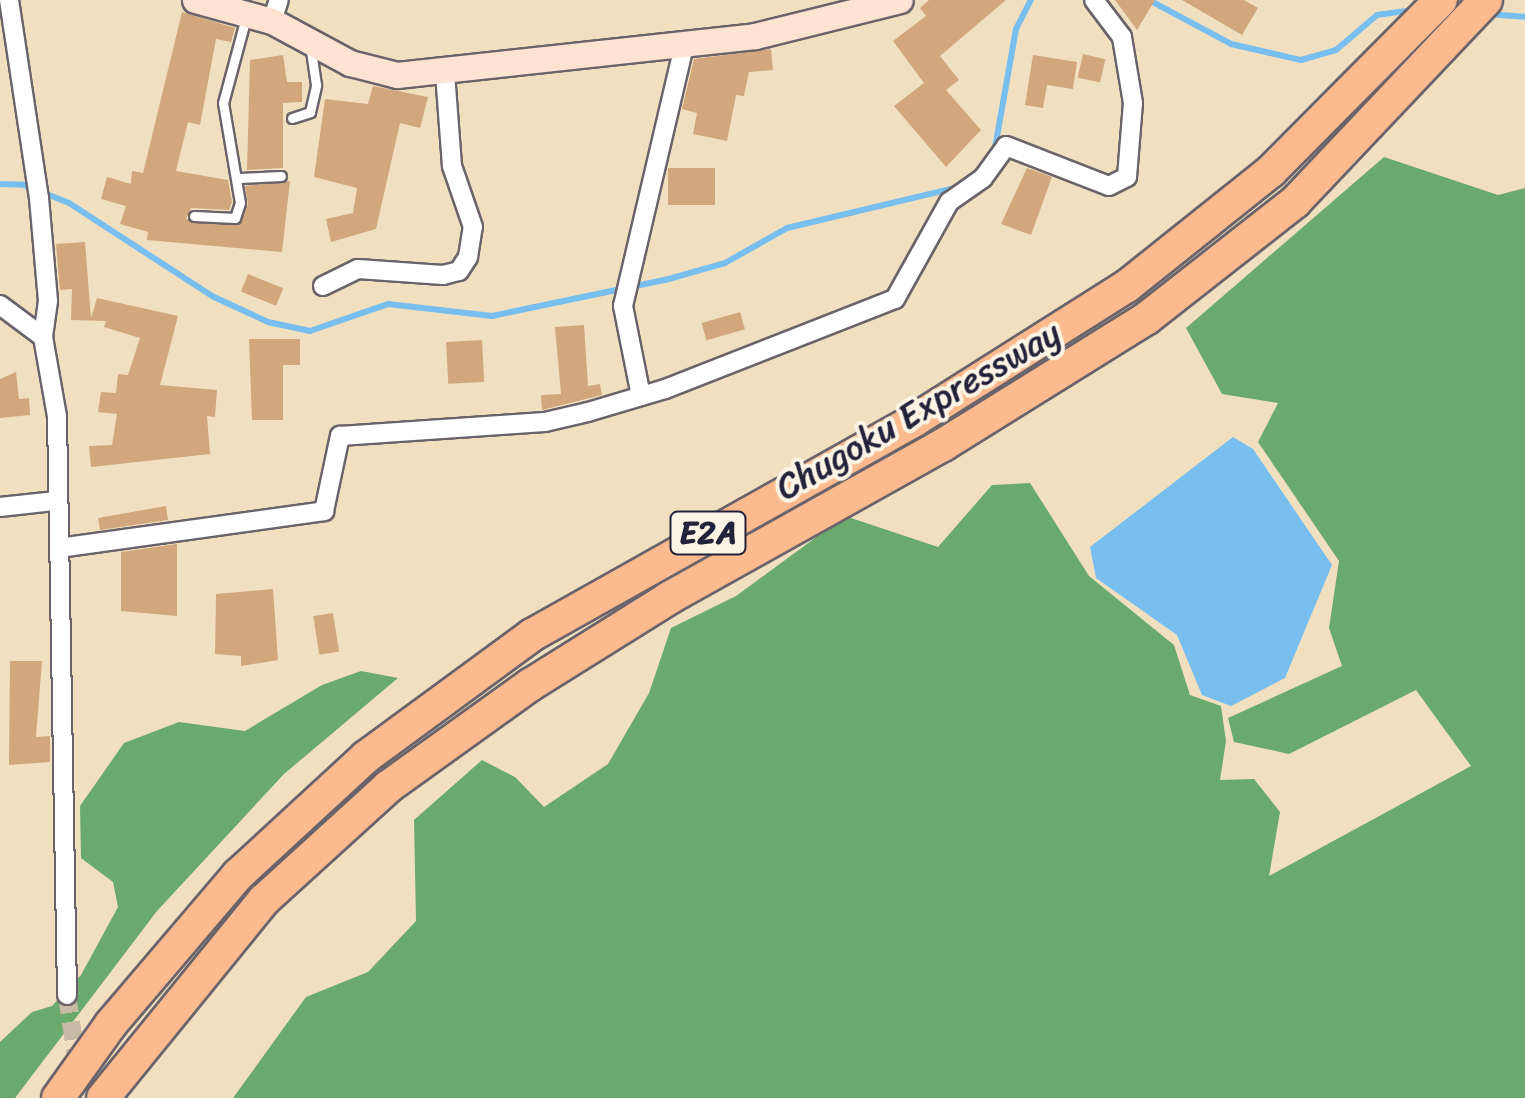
<!DOCTYPE html>
<html>
<head>
<meta charset="utf-8">
<style>
	body { margin:0 }
	#map { position:relative; width:1525px; height:1098px; overflow:hidden; background:#f0e0c0; font-family:Sriracha,sans-serif }
	div>[style] { position:absolute }
	.forest>* { inset:0; background:#6baa6d }
	.water>* { inset:0; background:#78beef }
	.stream>* { height:6px; margin:-3px; padding:0 3px; transform-origin:3px; border-radius:3px; background:#78beef }
	.building>* { inset:0; background:#d2a77d; transform-origin:0 0 }
	.minor-tunnel>* { height:18px; margin-top:-9px; transform-origin:0; background:repeating-linear-gradient(90deg,#c7baa5 0 18px,transparent 0 27px) }
	.roads { filter:drop-shadow(2px 0 #6a646a) drop-shadow(-2px 0 #6a646a) drop-shadow(0 2px #6a646a) drop-shadow(0 -2px #6a646a) }
	.service>* { height:9px; margin:-4.5px; padding:0 4.5px; transform-origin:4.5px; border-radius:4.5px; background:#fff }
	.minor>* { height:18px; margin:-9px; padding:0 9px; transform-origin:9px; border-radius:9px; background:#fff }
	.secondary>* { height:25px; margin:-12.5px; padding:0 12.5px; transform-origin:12.5px; border-radius:12.5px; background:#fee3d2 }
	.motorway>* { height:32px; margin:-16px; padding:0 16px; transform-origin:16px; border-radius:16px; background:#fcba8e }
	span { translate:-50% -50%; white-space:nowrap; text-align:center; line-height:1.15; -webkit-text-stroke:8px #fcf5e5; paint-order:stroke }
	.shield-label span { padding:2px 8px; background:#fcf5e5; border:2px solid; border-radius:8px; -webkit-text-stroke-width:0 }
	.shield-label { font-size:32px; color:#22223b; font-weight:700 }
	.street-label { font-size:35px; color:#22223b }
</style>
</head>
<body>
<div id="map">
	<div class="forest">
		<i style="clip-path:polygon(1384px 157px,1498px 195px,1525px 188px,1525px 1098px,233px 1098px,306px 997px,368px 972px,416px 921px,414px 820px,482px 760px,515px 777px,544px 807px,608px 764px,649px 693px,671px 628px,736px 596px,845px 516px,938px 547px,992px 485px,1030px 483px,1089px 576px,1174px 645px,1190px 695px,1221px 706px,1226px 741px,1220px 780px,1254px 779px,1280px 812px,1269px 876px,1471px 766px,1416px 690px,1289px 754px,1234px 742px,1228px 718px,1342px 666px,1329px 628px,1339px 561px,1258px 442px,1278px 403px,1222px 394px,1186px 328px)"></i>
		<i style="clip-path:polygon(361px 671px,398px 678px,284px 774px,157px 911px,15px 1098px,0 1098px,0 1042px,32px 1012px,52px 1006px,81px 975px,118px 907px,113px 882px,81px 858px,80px 806px,124px 743px,179px 722px,245px 731px,322px 685px)"></i>
	</div>
	<div class="water">
		<i style="clip-path:polygon(1233px 437px,1253px 449px,1332px 565px,1285px 678px,1231px 706px,1202px 695px,1177px 635px,1096px 578px,1090px 547px)"></i>
	</div>
	<div class="stream">
		<i style="left:1149px;top:0;width:93px;rotate:28.2deg"></i>
		<i style="left:1231px;top:44px;width:72px;rotate:12.9deg"></i>
		<i style="left:1301px;top:60px;width:36px;rotate:-16deg"></i>
		<i style="left:1336px;top:50px;width:54px;rotate:-40.5deg"></i>
		<i style="left:1377px;top:15px;width:37px;rotate:-8deg"></i>
		<i style="left:1486px;top:14px;width:39px;rotate:4deg"></i>
		<i style="left:995px;top:148px;width:121px;rotate:-80deg"></i>
		<i style="left:1016px;top:29px;width:33px;rotate:-63deg"></i>
		<i style="left:0;top:184px;width:24px;rotate:2deg"></i>
		<i style="left:24px;top:185px;width:48px;rotate:21.8deg"></i>
		<i style="left:69px;top:203px;width:173px;rotate:33deg"></i>
		<i style="left:214px;top:297px;width:60px;rotate:24.8deg"></i>
		<i style="left:268px;top:322px;width:43px;rotate:12.1deg"></i>
		<i style="left:310px;top:331px;width:83px;rotate:-19.1deg"></i>
		<i style="left:388px;top:304px;width:105px;rotate:6.6deg"></i>
		<i style="left:492px;top:316px;width:177px;rotate:-11.8deg"></i>
		<i style="left:665px;top:280px;width:62px;rotate:-15.8deg"></i>
		<i style="left:725px;top:263px;width:71px;rotate:-29.4deg"></i>
		<i style="left:787px;top:228px;width:173px;rotate:-13.4deg"></i>
	</div>
	<div class="building">
		<i style="clip-path:polygon(929px 0,1006px 0,940px 56px,959px 80px,946px 90px,981px 130px,946px 167px,894px 106px,924px 83px,893px 41px,926px 16px,920px 8px)"></i>
		<i style="clip-path:polygon(1115px 0,1155px 0,1137px 30px)"></i>
		<i style="clip-path:polygon(1182px 0,1244px 0,1258px 8px,1242px 35px)"></i>
		<i style="clip-path:polygon(182px 12px,235px 28px,231px 42px,216px 39px,200px 125px,188px 122px,176px 171px,228px 180px,232px 202px,229px 210px,191px 208px,186px 219px,238px 225px,248px 205px,245px 186px,290px 181px,282px 252px,147px 240px,148px 232px,120px 224px,126px 206px,101px 199px,107px 177px,131px 184px,132px 171px,143px 173px)"></i>
		<i style="clip-path:polygon(771px 49px,773px 70px,749px 72px,744px 96px,736px 95px,727px 141px,693px 134px,697px 113px,682px 109px,694px 59px)"></i>
		<i style="left:1083px;top:54px;width:23px;height:24px;rotate:13deg"></i>
		<i style="clip-path:polygon(283px 55px,287px 82px,302px 82px,302px 102px,283px 103px,283px 168px,247px 170px,250px 60px)"></i>
		<i style="clip-path:polygon(1033px 55px,1077px 62px,1073px 89px,1047px 85px,1043px 108px,1025px 105px)"></i>
		<i style="clip-path:polygon(373px 86px,428px 97px,420px 128px,400px 123px,376px 229px,331px 242px,326px 219px,353px 213px,357px 188px,314px 177px,325px 99px,368px 104px)"></i>
		<i style="left:668px;top:168px;width:47px;height:37px"></i>
		<i style="clip-path:polygon(1027px 168px,1052px 177px,1031px 235px,1001px 224px)"></i>
		<i style="clip-path:polygon(85px 242px,91px 318px,97px 298px,178px 316px,160px 385px,217px 390px,215px 417px,207px 416px,210px 454px,91px 467px,89px 446px,112px 445px,117px 414px,98px 412px,101px 392px,116px 393px,118px 374px,128px 375px,140px 338px,104px 327px,106px 321px,71px 320px,72px 289px,60px 290px,56px 244px)"></i>
		<i style="left:248px;top:274px;width:38px;height:19px;rotate:22deg"></i>
		<i style="left:740px;top:312px;width:18px;height:40px;rotate:74deg"></i>
		<i style="clip-path:polygon(584px 325px,588px 386px,600px 384px,602px 395px,542px 410px,541px 395px,561px 394px,555px 327px)"></i>
		<i style="clip-path:polygon(249px 339px,300px 339px,300px 365px,283px 365px,283px 420px,252px 420px)"></i>
		<i style="left:482px;top:340px;width:42px;height:36px;rotate:87deg"></i>
		<i style="clip-path:polygon(16px 372px,19px 399px,29px 398px,30px 415px,0 418px,0 379px)"></i>
		<i style="clip-path:polygon(166px 506px,168px 520px,100px 530px,98px 518px)"></i>
		<i style="clip-path:polygon(177px 544px,177px 616px,121px 611px,121px 552px)"></i>
		<i style="clip-path:polygon(273px 589px,278px 660px,241px 666px,241px 656px,215px 654px,216px 594px)"></i>
		<i style="left:333px;top:613px;width:39px;height:20px;rotate:81deg"></i>
		<i style="clip-path:polygon(10px 661px,42px 661px,36px 737px,50px 736px,50px 762px,9px 765px)"></i>
	</div>
	<div class="minor-tunnel">
		<i style="left:67px;top:995px;width:104px;rotate:81.7deg"></i>
	</div>
	<div class="roads">
		<div class="service">
			<i style="left:292px;top:118px;width:19px;rotate:-18deg"></i>
			<i style="left:310px;top:112px;width:28px;rotate:-77deg"></i>
			<i style="left:316px;top:85px;width:41px;rotate:-98.3deg"></i>
			<i style="left:240px;top:178px;width:41px;rotate:-2.8deg"></i>
			<i style="left:194px;top:216px;width:41px;rotate:2.8deg"></i>
			<i style="left:235px;top:218px;width:16px;rotate:-72deg"></i>
			<i style="left:240px;top:203px;width:101px;rotate:-99.6deg"></i>
			<i style="left:223px;top:103px;width:89px;rotate:-75deg"></i>
		</div>
		<div class="minor">
			<i style="left:9px;top:0;width:200px;rotate:81.4deg"></i>
			<i style="left:39px;top:198px;width:103px;rotate:85deg"></i>
			<i style="left:48px;top:301px;width:36px;rotate:98deg"></i>
			<i style="left:43px;top:337px;width:80px;rotate:80deg"></i>
			<i style="left:57px;top:416px;width:579px;rotate:89.01deg"></i>
			<i style="left:272px;top:21px;width:22px;rotate:-72deg"></i>
			<i style="left:323px;top:286px;width:39px;rotate:-26deg"></i>
			<i style="left:358px;top:269px;width:85px;rotate:4deg"></i>
			<i style="left:443px;top:275px;width:16px;rotate:-14deg"></i>
			<i style="left:459px;top:271px;width:17px;rotate:-57deg"></i>
			<i style="left:468px;top:257px;width:30px;rotate:-81deg"></i>
			<i style="left:473px;top:227px;width:65px;rotate:-109deg"></i>
			<i style="left:452px;top:166px;width:93px;rotate:-94.3deg"></i>
			<i style="left:0;top:305px;width:54px;rotate:36.7deg"></i>
			<i style="left:641px;top:396px;width:92px;rotate:-101.3deg"></i>
			<i style="left:623px;top:306px;width:267px;rotate:-76.8deg"></i>
			<i style="left:0;top:507px;width:54px;rotate:-6.3deg"></i>
			<i style="left:59px;top:548px;width:268px;rotate:-7.9deg"></i>
			<i style="left:324px;top:511px;width:77px;rotate:-78deg"></i>
			<i style="left:340px;top:436px;width:205px;rotate:-3.9deg"></i>
			<i style="left:545px;top:422px;width:44px;rotate:-13.1deg"></i>
			<i style="left:588px;top:412px;width:80px;rotate:-16.6deg"></i>
			<i style="left:665px;top:389px;width:247px;rotate:-21.4deg"></i>
			<i style="left:895px;top:299px;width:111px;rotate:-60.9deg"></i>
			<i style="left:949px;top:202px;width:42px;rotate:-35.2deg"></i>
			<i style="left:983px;top:178px;width:39px;rotate:-54deg"></i>
			<i style="left:1006px;top:146px;width:110px;rotate:21.2deg"></i>
			<i style="left:1109px;top:186px;width:20px;rotate:-27deg"></i>
			<i style="left:1127px;top:177px;width:74px;rotate:-85.4deg"></i>
			<i style="left:1133px;top:103px;width:67px;rotate:-99.5deg"></i>
			<i style="left:1122px;top:37px;width:46px;rotate:-127.1deg"></i>
		</div>
		<div class="secondary">
			<i style="left:195px;top:0;width:80px;rotate:15.3deg"></i>
			<i style="left:272px;top:21px;width:89px;rotate:28.3deg"></i>
			<i style="left:350px;top:63px;width:49px;rotate:14.3deg"></i>
			<i style="left:397px;top:75px;width:360px;rotate:-6.2deg"></i>
			<i style="left:755px;top:36px;width:149px;rotate:-13.9deg"></i>
		</div>
		<div class="motorway">
			<i style="left:58px;top:1098px;width:91px;rotate:-54.4deg"></i>
			<i style="left:111px;top:1024px;width:196px;rotate:-49.6deg"></i>
			<i style="left:238px;top:875px;width:174px;rotate:-42.7deg"></i>
			<i style="left:366px;top:757px;width:206px;rotate:-36.3deg"></i>
			<i style="left:532px;top:635px;width:439px;rotate:-29.3deg"></i>
			<i style="left:915px;top:420px;width:251px;rotate:-32.3deg"></i>
			<i style="left:1127px;top:286px;width:184px;rotate:-38.6deg"></i>
			<i style="left:1271px;top:171px;width:241px;rotate:-45.2deg"></i>
			<i style="left:103px;top:1098px;width:255px;rotate:-50.9deg"></i>
			<i style="left:264px;top:900px;width:168px;rotate:-42.3deg"></i>
			<i style="left:388px;top:787px;width:175px;rotate:-35.7deg"></i>
			<i style="left:530px;top:685px;width:164px;rotate:-32deg"></i>
			<i style="left:669px;top:598px;width:314px;rotate:-29.2deg"></i>
			<i style="left:943px;top:445px;width:240px;rotate:-31.9deg"></i>
			<i style="left:1147px;top:318px;width:188px;rotate:-38.1deg"></i>
			<i style="left:1295px;top:202px;width:278px;rotate:-46.6deg"></i>
		</div>
	</div>
	<div class="shield-label">
		<span style="left:708px;top:533px">E2A</span>
	</div>
	<div class="street-label">
		<span style="left:918px;top:410px;rotate:-30deg">Chugoku Expressway</span>
	</div>
</div>
</body>
</html>
